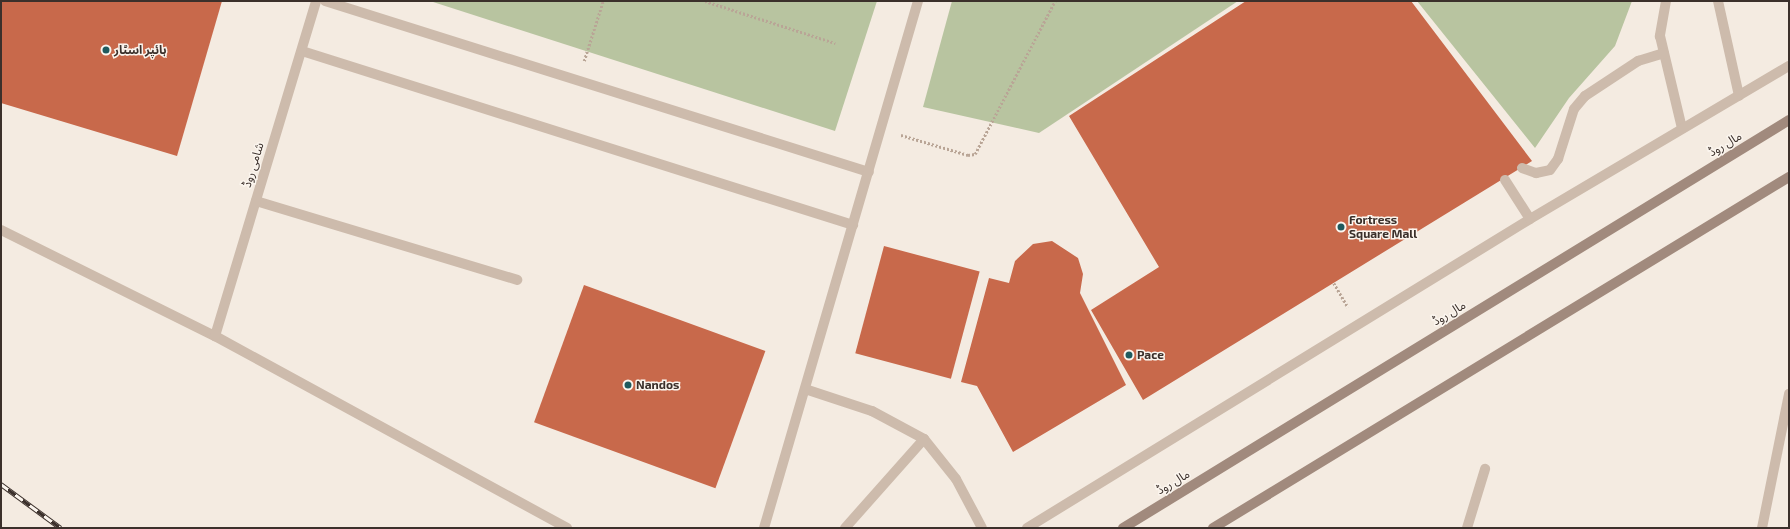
<!DOCTYPE html>
<html>
<head>
<meta charset="utf-8">
<style>
	body { margin:0 }
	#map { position:relative; width:1790px; height:529px; overflow:hidden; background:#f4ebe1; font-family:"Exo 2","Noto Sans Arabic",sans-serif }
	div>[style] { position:absolute }
	.green>* { inset:0; background:#b8c4a0 }
	.building>* { inset:0; background:#c8694b; transform-origin:0 0 }
	.path>* { height:2.5px; margin-top:-1.25px; transform-origin:0; background:repeating-linear-gradient(90deg,#b9a596 0 2px,transparent 0 4px) }
	.service>* { height:10px; margin:-5px; padding:0 5px; transform-origin:5px; border-radius:5px; background:#cdbbac }
	.minor>* { height:10px; margin:-5px; padding:0 5px; transform-origin:5px; border-radius:5px; background:#cdbbac }
	.secondary>* { height:10px; margin:-5px; padding:0 5px; transform-origin:5px; border-radius:5px; background:#a18a7d }
	.rail>* { height:4.5px; margin-top:-2.25px; transform-origin:0; background:repeating-linear-gradient(90deg,#fbf5ee 0 9px,#3b302b 0 18px); box-sizing:border-box; border-block:1px solid #3b302b }
	.dots>* { width:11px; height:11px; translate:-50% -50%; box-sizing:border-box; border:2px solid #fbf5ee; border-radius:50% }
	span { translate:-50% -50%; white-space:nowrap; text-align:center; line-height:1.15; -webkit-text-stroke:3px #fbf5ee; paint-order:stroke }
	.poi-label { font-size:12px; color:#3b302b; font-weight:700 }
	.left { translate:0 -50%; text-align:left }
	.street-label { font-size:12px; color:#3b302b }
	.frame { position:absolute; inset:0; border:2px solid #3b302b; pointer-events:none }
</style>
</head>
<body>
<div id="map">
	<div class="green">
		<i style="clip-path:polygon(430px 1px,877px 1px,835px 131px)"></i>
		<i style="clip-path:polygon(952px 1px,1238px 1px,1039px 133px,923px 107px)"></i>
		<i style="clip-path:polygon(1417px 1px,1632px 1px,1615px 46px,1569px 98px,1535px 148px)"></i>
	</div>
	<div class="building">
		<i style="clip-path:polygon(1px 1px,222px 1px,177px 156px,1px 103px)"></i>
		<i style="clip-path:polygon(1246px 1px,1411px 1px,1532px 161px,1143px 400px,1091px 310px,1159px 267px,1069px 116px)"></i>
		<i style="clip-path:polygon(1052px 241px,1078px 258px,1083px 274px,1080px 293px,1126px 385px,1013px 452px,977px 386px,961px 382px,989px 278px,1009px 283px,1015px 261px,1033px 244px)"></i>
		<i style="left:884px;top:246px;width:99px;height:111px;rotate:15deg"></i>
		<i style="left:584px;top:285px;width:193px;height:146px;rotate:20deg"></i>
	</div>
	<div class="path">
		<i style="left:705px;top:1px;width:137px;rotate:17.9deg"></i>
		<i style="left:584px;top:61px;width:63px;rotate:-72.4deg"></i>
		<i style="left:901px;top:135px;width:70px;rotate:16.6deg"></i>
		<i style="left:968px;top:155px;width:7px;rotate:-8deg"></i>
		<i style="left:975px;top:154px;width:173px;rotate:-62.4deg"></i>
		<i style="left:1334px;top:283px;width:28px;rotate:60deg"></i>
	</div>
	<div class="service">
		<i style="left:325px;top:1px;width:570px;rotate:17.45deg"></i>
		<i style="left:1666px;top:1px;width:36px;rotate:100deg"></i>
		<i style="left:1660px;top:36px;width:95px;rotate:76.6deg"></i>
		<i style="left:1718px;top:1px;width:97px;rotate:77.5deg"></i>
		<i style="left:1522px;top:168px;width:15px;rotate:20deg"></i>
		<i style="left:1536px;top:173px;width:14px;rotate:-12deg"></i>
		<i style="left:1550px;top:170px;width:14px;rotate:-54deg"></i>
		<i style="left:1558px;top:159px;width:52px;rotate:-72.3deg"></i>
		<i style="left:1574px;top:109px;width:17px;rotate:-50deg"></i>
		<i style="left:1585px;top:96px;width:64px;rotate:-33.4deg"></i>
		<i style="left:1638px;top:61px;width:27px;rotate:-17deg"></i>
		<i style="left:1505px;top:180px;width:46px;rotate:57.3deg"></i>
		<i style="left:256px;top:201px;width:273px;rotate:16.8deg"></i>
		<i style="left:805px;top:389px;width:71px;rotate:18.2deg"></i>
		<i style="left:872px;top:411px;width:59px;rotate:28.3deg"></i>
		<i style="left:924px;top:439px;width:51px;rotate:51.3deg"></i>
		<i style="left:956px;top:479px;width:55px;rotate:62deg"></i>
		<i style="left:845px;top:528px;width:119px;rotate:-48.4deg"></i>
		<i style="left:1027px;top:528px;width:590px;rotate:-31.56deg"></i>
		<i style="left:1530px;top:219px;width:301px;rotate:-30.6deg"></i>
	</div>
	<div class="minor">
		<i style="left:302px;top:51px;width:578px;rotate:17.53deg"></i>
		<i style="left:1px;top:230px;width:239px;rotate:26.4deg"></i>
		<i style="left:215px;top:336px;width:401px;rotate:28.6deg"></i>
		<i style="left:215px;top:336px;width:350px;rotate:-73.2deg"></i>
		<i style="left:764px;top:528px;width:549px;rotate:-73.71deg"></i>
		<i style="left:1467px;top:528px;width:62px;rotate:-73deg"></i>
		<i style="left:1762px;top:528px;width:137px;rotate:-78.6deg"></i>
	</div>
	<div class="secondary">
		<i style="left:1123px;top:528px;width:781px;rotate:-31.49deg"></i>
		<i style="left:1213px;top:528px;width:675px;rotate:-31.36deg"></i>
	</div>
	<div class="rail">
		<i style="left:1px;top:484px;width:74px;rotate:36.3deg"></i>
	</div>
	<div class="dots">
		<i style="left:106px;top:50px;background:#1f5a5e"></i>
		<i style="left:1341px;top:227px;background:#1f5a5e"></i>
		<i style="left:1129px;top:355px;background:#1f5a5e"></i>
		<i style="left:628px;top:385px;background:#1f5a5e"></i>
	</div>
	<div class="poi-label">
		<span class="left" style="left:114px;top:50px">ہائپر اسٹار</span>
		<span class="left" style="left:1349px;top:227px">Fortress<br>Square Mall</span>
		<span class="left" style="left:1137px;top:355px">Pace</span>
		<span class="left" style="left:636px;top:385px">Nandos</span>
	</div>
	<div class="street-label">
		<span style="left:1725px;top:144px;rotate:-31deg">مال روڈ</span>
		<span style="left:253px;top:165px;rotate:-73deg">شامی روڈ</span>
		<span style="left:1449px;top:313px;rotate:-31deg">مال روڈ</span>
		<span style="left:1173px;top:482px;rotate:-31deg">مال روڈ</span>
	</div>
	<div class="frame"></div>
</div>
</body>
</html>
